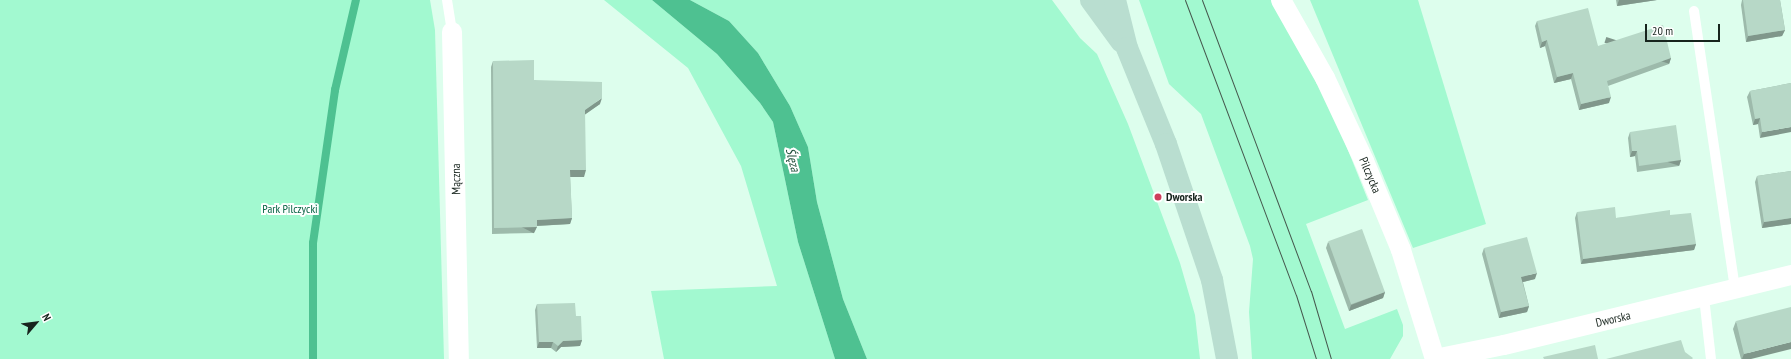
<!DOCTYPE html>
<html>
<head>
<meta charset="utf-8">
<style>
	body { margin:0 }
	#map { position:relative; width:1791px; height:359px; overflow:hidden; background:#ddfeed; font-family:"PT Sans Narrow",sans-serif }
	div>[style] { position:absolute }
	.green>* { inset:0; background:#a2f9d0 }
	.water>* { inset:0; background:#4ec191 }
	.stream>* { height:8px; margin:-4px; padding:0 4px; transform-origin:4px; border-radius:4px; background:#4ec191 }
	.lane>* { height:10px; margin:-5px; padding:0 5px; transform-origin:5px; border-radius:5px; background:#fff }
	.street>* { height:20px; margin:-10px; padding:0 10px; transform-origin:10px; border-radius:10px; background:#fff }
	.secondary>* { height:22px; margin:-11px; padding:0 11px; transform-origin:11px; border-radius:11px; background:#b9ded0 }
	.tram>* { height:1px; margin:-0.5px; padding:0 0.5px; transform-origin:0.5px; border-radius:0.5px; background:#46584e }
	.wall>* { inset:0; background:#9dbaab }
	.shaded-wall>* { inset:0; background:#80978b; transform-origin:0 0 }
	.building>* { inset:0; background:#b7d8c7; transform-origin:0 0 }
	.dots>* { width:11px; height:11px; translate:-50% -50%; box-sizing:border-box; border:2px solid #fff; border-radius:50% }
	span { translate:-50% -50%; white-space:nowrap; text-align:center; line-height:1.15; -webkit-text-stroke:4px #fff; paint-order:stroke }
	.street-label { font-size:12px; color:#17241d }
	.poi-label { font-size:12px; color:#17241d; font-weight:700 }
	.left { translate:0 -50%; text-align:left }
	.park-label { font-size:12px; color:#076444 }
	.water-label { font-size:13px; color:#1d4c38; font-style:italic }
	.north { position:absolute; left:16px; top:303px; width:40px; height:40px; -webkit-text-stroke:3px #fff; paint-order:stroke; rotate:62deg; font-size:11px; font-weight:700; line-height:16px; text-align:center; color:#17241d }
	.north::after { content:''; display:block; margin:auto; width:14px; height:18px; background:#17241d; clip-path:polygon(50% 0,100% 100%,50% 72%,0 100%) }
	.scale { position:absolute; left:1645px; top:24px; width:75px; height:18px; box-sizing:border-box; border:2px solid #17241d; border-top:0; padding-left:5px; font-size:12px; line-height:14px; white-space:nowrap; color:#17241d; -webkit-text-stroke:3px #fff; paint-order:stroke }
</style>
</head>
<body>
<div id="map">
	<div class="green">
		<i style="clip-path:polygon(0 0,430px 0,435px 30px,444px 359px,0 359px)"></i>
		<i style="clip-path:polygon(604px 0,652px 0,717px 54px,760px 103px,773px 122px,798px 242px,835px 359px,664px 359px,651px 291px,777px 286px,741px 166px,688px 68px)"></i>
		<i style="clip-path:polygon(690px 0,1052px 0,1080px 38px,1097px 54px,1128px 124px,1180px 263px,1195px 315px,1200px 359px,867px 359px,843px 299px,817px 202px,808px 147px,790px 106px,758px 53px,729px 21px)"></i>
		<i style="clip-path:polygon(1139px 0,1274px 0,1329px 103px,1368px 200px,1306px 224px,1345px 329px,1397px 309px,1403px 325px,1403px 336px,1390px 359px,1252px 359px,1249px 312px,1253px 259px,1250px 246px,1201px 114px,1169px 84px)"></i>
		<i style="clip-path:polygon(1310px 0,1418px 0,1486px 224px,1413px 248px)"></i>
	</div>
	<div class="water">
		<i style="clip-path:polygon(652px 0,690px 0,729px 21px,758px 53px,790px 106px,808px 147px,817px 202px,843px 299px,867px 359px,835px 359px,798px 242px,773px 122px,760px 103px,717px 54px)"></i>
	</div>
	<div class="stream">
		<i style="left:313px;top:359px;width:116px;rotate:-90deg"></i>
		<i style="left:313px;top:243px;width:155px;rotate:-81.8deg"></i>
		<i style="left:335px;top:90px;width:92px;rotate:-76.9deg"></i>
	</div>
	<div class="lane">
		<i style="left:447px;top:0;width:32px;rotate:81deg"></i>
		<i style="left:1694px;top:11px;width:282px;rotate:81.6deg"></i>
		<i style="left:1704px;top:297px;width:62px;rotate:83.6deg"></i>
	</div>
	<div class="street">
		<i style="left:1281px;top:0;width:90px;rotate:60.6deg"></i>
		<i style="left:1325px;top:78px;width:92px;rotate:64.8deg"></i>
		<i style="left:1364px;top:161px;width:96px;rotate:67.4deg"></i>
		<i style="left:1401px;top:250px;width:114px;rotate:72.7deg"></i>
		<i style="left:452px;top:32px;width:327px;rotate:88.8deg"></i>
		<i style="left:1435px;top:359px;width:70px;rotate:-11.5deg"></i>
		<i style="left:1504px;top:345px;width:295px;rotate:-13.7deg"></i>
	</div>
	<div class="secondary">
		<i style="left:1091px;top:0;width:51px;rotate:53.8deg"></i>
		<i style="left:1115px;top:0;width:49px;rotate:76deg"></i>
		<i style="left:1127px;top:48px;width:104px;rotate:67.9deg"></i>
		<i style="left:1166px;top:144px;width:144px;rotate:71.3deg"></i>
		<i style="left:1212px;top:280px;width:80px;rotate:79.2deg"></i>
	</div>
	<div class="tram">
		<i style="left:1185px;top:0;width:315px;rotate:69.4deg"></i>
		<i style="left:1296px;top:295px;width:67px;rotate:72.6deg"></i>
		<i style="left:1202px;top:0;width:311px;rotate:69.5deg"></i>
		<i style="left:1311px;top:291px;width:71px;rotate:73.6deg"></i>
	</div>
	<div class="wall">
		<i style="clip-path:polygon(1616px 0,1657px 0,1617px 6px)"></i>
		<i style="clip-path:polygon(1742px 0,1780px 0,1785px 30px,1782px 36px,1746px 42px,1741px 5px)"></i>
		<i style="clip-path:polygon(1537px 21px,1598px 46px,1671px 58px,1669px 64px,1608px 86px,1609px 103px,1579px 110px,1571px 79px,1554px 83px,1545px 46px,1540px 48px,1535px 26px)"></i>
		<i style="clip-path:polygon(493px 61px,534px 80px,600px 104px,585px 114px,584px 177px,570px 177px,572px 218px,570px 224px,537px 226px,534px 233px,492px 234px,491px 67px)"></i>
		<i style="clip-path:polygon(1791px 83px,1760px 138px,1758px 124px,1753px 125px,1747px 97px,1750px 91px)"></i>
		<i style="clip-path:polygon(1630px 132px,1681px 160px,1679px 166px,1637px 172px,1635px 156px,1630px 157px,1628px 138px)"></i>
		<i style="clip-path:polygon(1791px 171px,1791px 224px,1762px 228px,1755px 182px,1757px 176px)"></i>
		<i style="clip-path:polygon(1577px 212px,1616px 218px,1670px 215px,1696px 244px,1694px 250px,1581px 264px,1575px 218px)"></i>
		<i style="clip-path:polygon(1328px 242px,1385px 292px,1383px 298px,1349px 311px,1326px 248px)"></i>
		<i style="clip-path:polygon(1484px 248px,1535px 279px,1523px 282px,1529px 306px,1527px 312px,1499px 318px,1482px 254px)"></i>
		<i style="clip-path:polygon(537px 304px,582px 340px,580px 346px,561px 347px,556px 352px,551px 348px,537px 348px,535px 310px)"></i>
		<i style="clip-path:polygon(1736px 321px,1751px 359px,1741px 359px,1733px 329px)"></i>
	</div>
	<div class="shaded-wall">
		<i style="clip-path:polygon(1619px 0,1657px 0,1617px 6px)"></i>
		<i style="clip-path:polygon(1785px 30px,1782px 36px,1746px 42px,1748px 36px)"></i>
		<i style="clip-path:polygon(1547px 40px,1545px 46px,1540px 48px,1542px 42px)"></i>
		<i style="left:1671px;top:58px;width:6px;height:68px;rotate:108deg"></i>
		<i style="clip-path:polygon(1573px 73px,1571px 79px,1554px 83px,1557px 77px)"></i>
		<i style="clip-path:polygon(1611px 97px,1609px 103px,1579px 110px,1581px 104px)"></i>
		<i style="clip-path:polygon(602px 98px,600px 104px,583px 116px,585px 110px)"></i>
		<i style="clip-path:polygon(1760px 118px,1758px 124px,1753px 125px,1755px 119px)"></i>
		<i style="clip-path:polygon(1791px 127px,1791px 132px,1760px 138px,1762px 132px)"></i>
		<i style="clip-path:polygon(1632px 151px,1637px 151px,1635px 156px,1630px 157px)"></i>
		<i style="left:1681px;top:160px;width:6px;height:42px;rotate:108deg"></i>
		<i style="clip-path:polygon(570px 170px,586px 170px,584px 177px,568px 177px)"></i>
		<i style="clip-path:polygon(572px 218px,570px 224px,534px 226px,537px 220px)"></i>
		<i style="clip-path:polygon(1791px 218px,1791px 224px,1762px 228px,1764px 222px)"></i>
		<i style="left:537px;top:227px;width:7px;height:43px;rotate:117deg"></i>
		<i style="clip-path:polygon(1696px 244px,1694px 250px,1581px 264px,1583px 259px)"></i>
		<i style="clip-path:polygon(1537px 273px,1535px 279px,1519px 283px,1521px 277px)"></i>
		<i style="clip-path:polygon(1385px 292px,1383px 298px,1349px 311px,1351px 305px)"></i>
		<i style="clip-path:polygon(1529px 306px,1527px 312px,1499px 318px,1501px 312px)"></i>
		<i style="clip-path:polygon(582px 340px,580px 346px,561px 347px,556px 352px,558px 346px,563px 341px)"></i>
		<i style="clip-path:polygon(539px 342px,553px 342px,551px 348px,537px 348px)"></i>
		<i style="clip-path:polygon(1791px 342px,1791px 349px,1751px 359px,1742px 359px,1744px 354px)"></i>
	</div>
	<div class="building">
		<i style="clip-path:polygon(1743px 0,1780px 0,1785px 30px,1748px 36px)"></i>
		<i style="clip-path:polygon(1588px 8px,1598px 46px,1663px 25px,1671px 58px,1607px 81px,1611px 97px,1581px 104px,1573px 73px,1557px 77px,1547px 40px,1542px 42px,1537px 21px)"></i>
		<i style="clip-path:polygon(534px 60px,534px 80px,602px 82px,602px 98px,585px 110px,586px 170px,570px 170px,572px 218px,537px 220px,537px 227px,494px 228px,493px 61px)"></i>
		<i style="clip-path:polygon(1791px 83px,1791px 127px,1762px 132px,1760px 118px,1755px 119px,1750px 91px)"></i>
		<i style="clip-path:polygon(1676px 125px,1681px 160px,1639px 166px,1637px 151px,1632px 151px,1630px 132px)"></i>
		<i style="clip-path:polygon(1791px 171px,1791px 218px,1764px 222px,1757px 176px)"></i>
		<i style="clip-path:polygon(1615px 207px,1616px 218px,1670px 210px,1670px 215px,1691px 213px,1696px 244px,1583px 259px,1577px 212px)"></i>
		<i style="left:1362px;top:229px;width:67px;height:36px;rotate:70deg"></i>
		<i style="clip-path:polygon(1527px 237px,1537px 273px,1521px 277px,1529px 306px,1501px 312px,1484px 248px)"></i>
		<i style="clip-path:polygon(575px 303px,576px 316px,581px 316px,582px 340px,563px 341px,558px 346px,553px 342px,539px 342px,537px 304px)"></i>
		<i style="clip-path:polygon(1791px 307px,1791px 342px,1744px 354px,1736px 321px)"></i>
		<i style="clip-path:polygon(1681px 340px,1685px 352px,1693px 358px,1692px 359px,1606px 359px)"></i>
		<i style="clip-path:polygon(1595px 345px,1598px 359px,1544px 359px,1543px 357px)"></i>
	</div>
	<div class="dots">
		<i style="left:1158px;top:197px;background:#ce3f5c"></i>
	</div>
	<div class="street-label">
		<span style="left:1370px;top:175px;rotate:67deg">Pilczycka</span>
		<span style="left:456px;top:179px;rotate:-91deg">Mączna</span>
		<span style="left:1613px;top:319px;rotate:-13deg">Dworska</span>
	</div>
	<div class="poi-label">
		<span class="left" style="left:1166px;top:197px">Dworska</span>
	</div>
	<div class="park-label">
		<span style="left:290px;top:209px">Park Pilczycki</span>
	</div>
	<div class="water-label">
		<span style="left:792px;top:160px;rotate:76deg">Ślęza</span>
	</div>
	<div class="north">N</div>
	<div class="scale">20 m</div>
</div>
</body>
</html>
